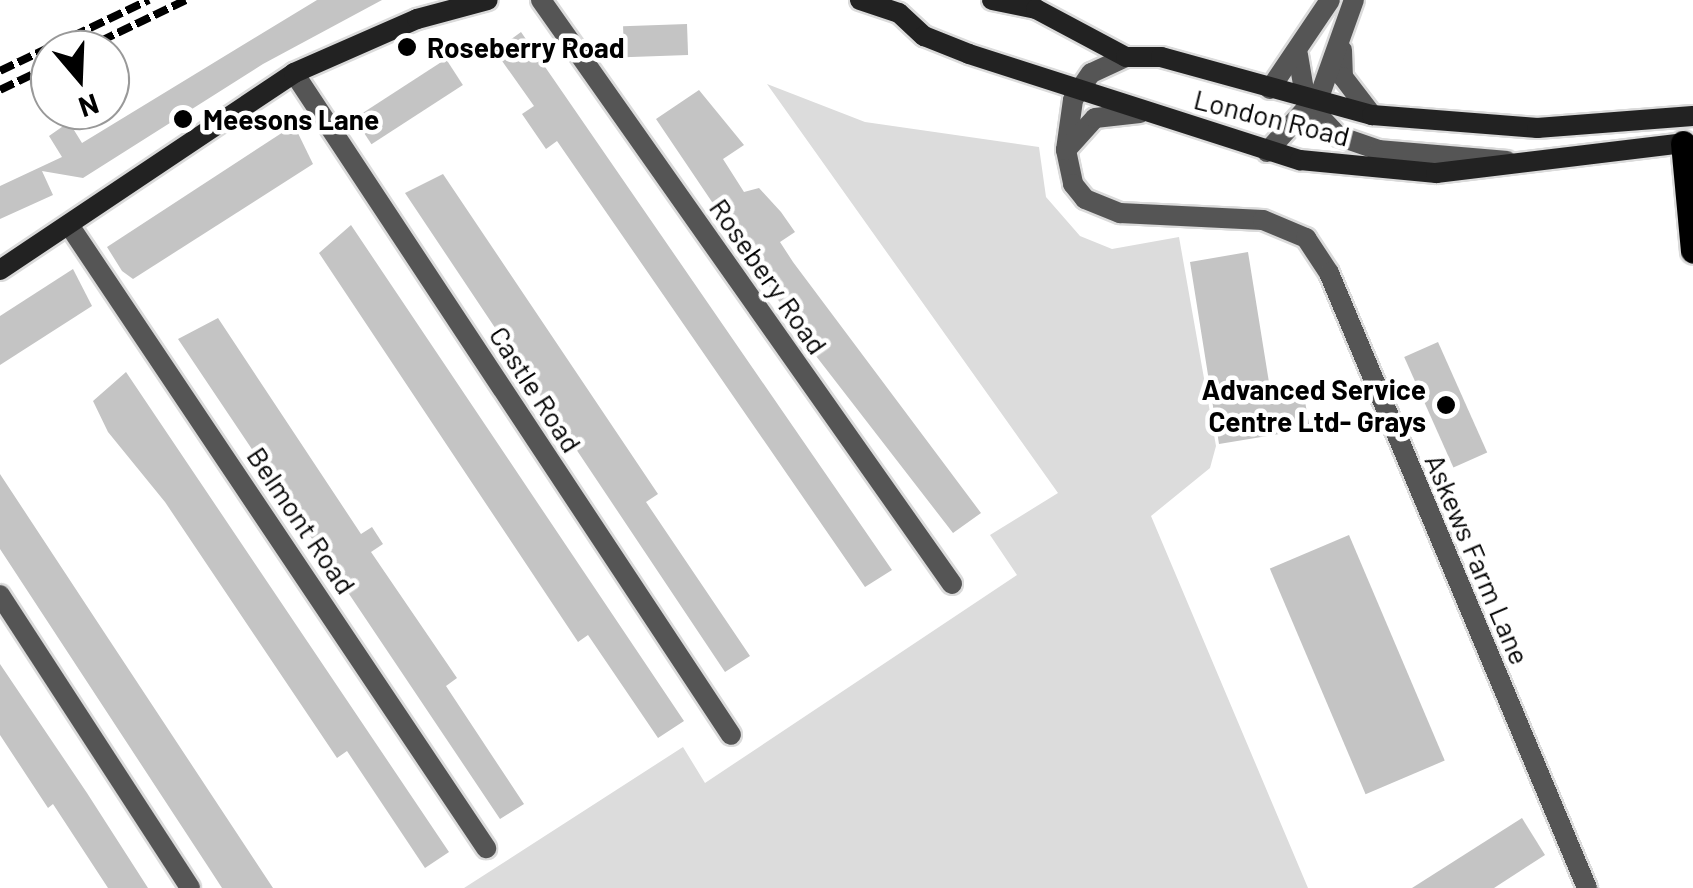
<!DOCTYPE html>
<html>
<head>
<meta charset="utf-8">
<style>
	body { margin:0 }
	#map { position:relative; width:1693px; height:888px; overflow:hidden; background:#fff; font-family:Barlow,sans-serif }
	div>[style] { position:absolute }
	.green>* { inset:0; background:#dcdcdc }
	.building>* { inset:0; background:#c4c4c4; transform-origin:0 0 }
	.roads { filter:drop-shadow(2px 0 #dbdbdb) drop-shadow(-2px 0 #dbdbdb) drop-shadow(0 2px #dbdbdb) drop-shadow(0 -2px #dbdbdb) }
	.street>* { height:20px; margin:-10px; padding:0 10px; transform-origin:10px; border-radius:10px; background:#555 }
	.secondary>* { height:20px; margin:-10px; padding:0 10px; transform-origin:10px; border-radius:10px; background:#222 }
	.primary>* { height:25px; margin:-12.5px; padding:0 12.5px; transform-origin:12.5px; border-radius:12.5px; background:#000 }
	.rail>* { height:8px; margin-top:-4px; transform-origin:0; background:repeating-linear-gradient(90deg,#000 0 15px,transparent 0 20px) }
	.dots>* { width:28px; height:28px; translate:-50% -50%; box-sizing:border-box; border:5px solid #fff; border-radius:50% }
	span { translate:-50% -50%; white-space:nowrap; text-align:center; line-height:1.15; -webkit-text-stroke:9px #fff; paint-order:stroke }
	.poi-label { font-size:28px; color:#000; font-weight:700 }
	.left { translate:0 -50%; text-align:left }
	.right { translate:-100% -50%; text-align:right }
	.street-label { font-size:28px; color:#000 }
	.north { position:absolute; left:30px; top:30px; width:100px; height:100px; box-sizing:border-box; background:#fff; border:2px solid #999; border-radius:50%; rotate:161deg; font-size:28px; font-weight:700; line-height:40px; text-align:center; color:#000 }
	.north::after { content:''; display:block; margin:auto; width:35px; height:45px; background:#000; clip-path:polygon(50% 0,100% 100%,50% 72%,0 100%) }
</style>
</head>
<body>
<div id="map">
	<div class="green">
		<i style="clip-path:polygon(767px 84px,865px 122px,1039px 147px,1046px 197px,1080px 236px,1112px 249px,1179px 237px,1216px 446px,1210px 468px,1151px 516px,1308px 888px,464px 888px,683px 747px,705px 783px,1017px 575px,990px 535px,1058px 493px)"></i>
	</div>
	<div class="building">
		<i style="clip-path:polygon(317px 0,382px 0,263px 64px,83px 178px,42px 171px,53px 195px,0 219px,0 186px,62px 157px,49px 136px,69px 122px,82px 143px)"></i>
		<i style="left:687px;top:24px;width:31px;height:64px;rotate:88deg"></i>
		<i style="clip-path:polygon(521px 32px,892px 570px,865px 587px,557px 141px,546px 149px,522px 114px,534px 106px,495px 51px)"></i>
		<i style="left:446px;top:59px;width:31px;height:109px;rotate:57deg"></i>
		<i style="clip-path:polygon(699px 90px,744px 145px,723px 159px,744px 192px,759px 188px,781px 212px,795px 232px,780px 242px,793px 262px,981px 513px,953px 533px,816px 356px,656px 119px)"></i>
		<i style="clip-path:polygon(294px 125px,313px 164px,133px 279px,122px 271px,107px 247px)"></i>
		<i style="clip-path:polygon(443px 174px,658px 494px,646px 502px,750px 656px,725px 672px,405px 193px)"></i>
		<i style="clip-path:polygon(351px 225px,684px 721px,658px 738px,588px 635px,578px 642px,319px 253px)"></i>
		<i style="clip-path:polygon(1248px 252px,1272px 401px,1304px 396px,1310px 429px,1219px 444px,1190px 262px)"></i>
		<i style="clip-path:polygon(73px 269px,92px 306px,0 365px,0 316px)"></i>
		<i style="clip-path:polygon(218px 318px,361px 534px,372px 527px,383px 544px,371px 552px,457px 678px,446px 686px,524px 804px,500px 819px,178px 339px)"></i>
		<i style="left:1438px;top:342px;width:121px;height:37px;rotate:66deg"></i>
		<i style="clip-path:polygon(126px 372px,449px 852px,425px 868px,347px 751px,337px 758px,165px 502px,108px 432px,93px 401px)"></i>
		<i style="clip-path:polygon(0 474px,104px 632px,273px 888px,222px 888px,209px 868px,0 549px)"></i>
		<i style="left:1349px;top:535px;width:245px;height:86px;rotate:67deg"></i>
		<i style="clip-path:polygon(0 664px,87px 793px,148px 888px,108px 888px,53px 804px,48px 808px,0 735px)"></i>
		<i style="clip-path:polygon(1522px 818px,1545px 855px,1494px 888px,1412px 888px)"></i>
	</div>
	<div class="roads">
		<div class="street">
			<i style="left:541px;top:0;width:714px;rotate:54.86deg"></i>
			<i style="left:1342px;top:50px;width:27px;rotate:88deg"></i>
			<i style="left:1343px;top:77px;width:48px;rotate:52.7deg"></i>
			<i style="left:1298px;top:55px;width:48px;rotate:80.3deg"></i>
			<i style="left:1306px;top:102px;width:47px;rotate:46.7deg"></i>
			<i style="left:1338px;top:136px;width:43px;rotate:18.9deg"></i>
			<i style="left:1379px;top:150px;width:128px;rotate:4.9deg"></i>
			<i style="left:1126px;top:57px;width:38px;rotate:155deg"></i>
			<i style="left:1091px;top:73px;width:32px;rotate:124deg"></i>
			<i style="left:1073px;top:100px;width:50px;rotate:98deg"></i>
			<i style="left:1066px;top:150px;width:35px;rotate:78deg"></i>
			<i style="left:1073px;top:184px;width:19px;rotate:51deg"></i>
			<i style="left:1085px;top:199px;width:38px;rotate:22deg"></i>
			<i style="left:1120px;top:213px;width:143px;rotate:2.8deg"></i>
			<i style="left:1263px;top:220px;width:47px;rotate:22.7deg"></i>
			<i style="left:1306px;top:238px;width:42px;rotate:56.7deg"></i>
			<i style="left:1329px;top:273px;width:667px;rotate:67.24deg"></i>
			<i style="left:294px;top:73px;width:793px;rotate:56.57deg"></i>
			<i style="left:1270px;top:89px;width:107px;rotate:-56deg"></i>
			<i style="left:1066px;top:150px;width:43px;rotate:-47.8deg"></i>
			<i style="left:1095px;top:118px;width:45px;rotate:-6.3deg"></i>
			<i style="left:1267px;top:152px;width:81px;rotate:-48deg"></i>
			<i style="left:1321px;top:92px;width:98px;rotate:-70.3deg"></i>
			<i style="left:69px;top:225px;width:750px;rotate:56.2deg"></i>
			<i style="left:0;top:595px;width:349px;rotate:57deg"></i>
		</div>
		<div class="secondary">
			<i style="left:860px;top:0;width:41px;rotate:18.4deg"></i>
			<i style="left:899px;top:13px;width:34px;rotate:43deg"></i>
			<i style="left:924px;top:36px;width:48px;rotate:21.8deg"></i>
			<i style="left:969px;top:54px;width:348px;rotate:17.8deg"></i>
			<i style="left:1300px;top:160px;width:137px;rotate:5.5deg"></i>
			<i style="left:1436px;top:173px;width:249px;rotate:-6.9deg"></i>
			<i style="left:992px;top:0;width:45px;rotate:11.6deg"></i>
			<i style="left:1036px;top:9px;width:102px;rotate:28.1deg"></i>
			<i style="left:1126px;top:57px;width:35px"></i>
			<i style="left:1161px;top:57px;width:219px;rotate:15.4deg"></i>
			<i style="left:1372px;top:115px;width:166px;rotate:4.5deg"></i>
			<i style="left:1537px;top:128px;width:156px;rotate:-4.4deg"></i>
			<i style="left:0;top:270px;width:354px;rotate:-33.8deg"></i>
			<i style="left:294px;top:73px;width:134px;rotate:-23.7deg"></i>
			<i style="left:417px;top:19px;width:73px;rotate:-15deg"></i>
		</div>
		<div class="primary">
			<i style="left:1683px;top:143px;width:108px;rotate:84.7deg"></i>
		</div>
	</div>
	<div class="rail">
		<i style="left:82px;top:50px;width:115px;rotate:-25.7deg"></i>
		<i style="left:0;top:71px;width:165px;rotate:-25.5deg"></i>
		<i style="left:0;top:90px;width:55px;rotate:-25.6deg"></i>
	</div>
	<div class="dots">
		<i style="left:407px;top:47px;background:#000"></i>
		<i style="left:183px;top:119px;background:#000"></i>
		<i style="left:1446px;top:405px;background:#000"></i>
	</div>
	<div class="poi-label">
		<span class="left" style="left:427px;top:47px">Roseberry Road</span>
		<span class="left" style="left:203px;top:119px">Meesons Lane</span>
		<span class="right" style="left:1426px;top:405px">Advanced Service<br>Centre Ltd- Grays</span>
	</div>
	<div class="street-label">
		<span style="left:1272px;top:117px;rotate:14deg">London Road</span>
		<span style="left:769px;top:276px;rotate:55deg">Rosebery Road</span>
		<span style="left:536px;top:389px;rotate:57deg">Castle Road</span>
		<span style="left:302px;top:520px;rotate:56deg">Belmont Road</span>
		<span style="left:1478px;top:559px;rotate:67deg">Askews Farm Lane</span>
	</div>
	<div class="north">N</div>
</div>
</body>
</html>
